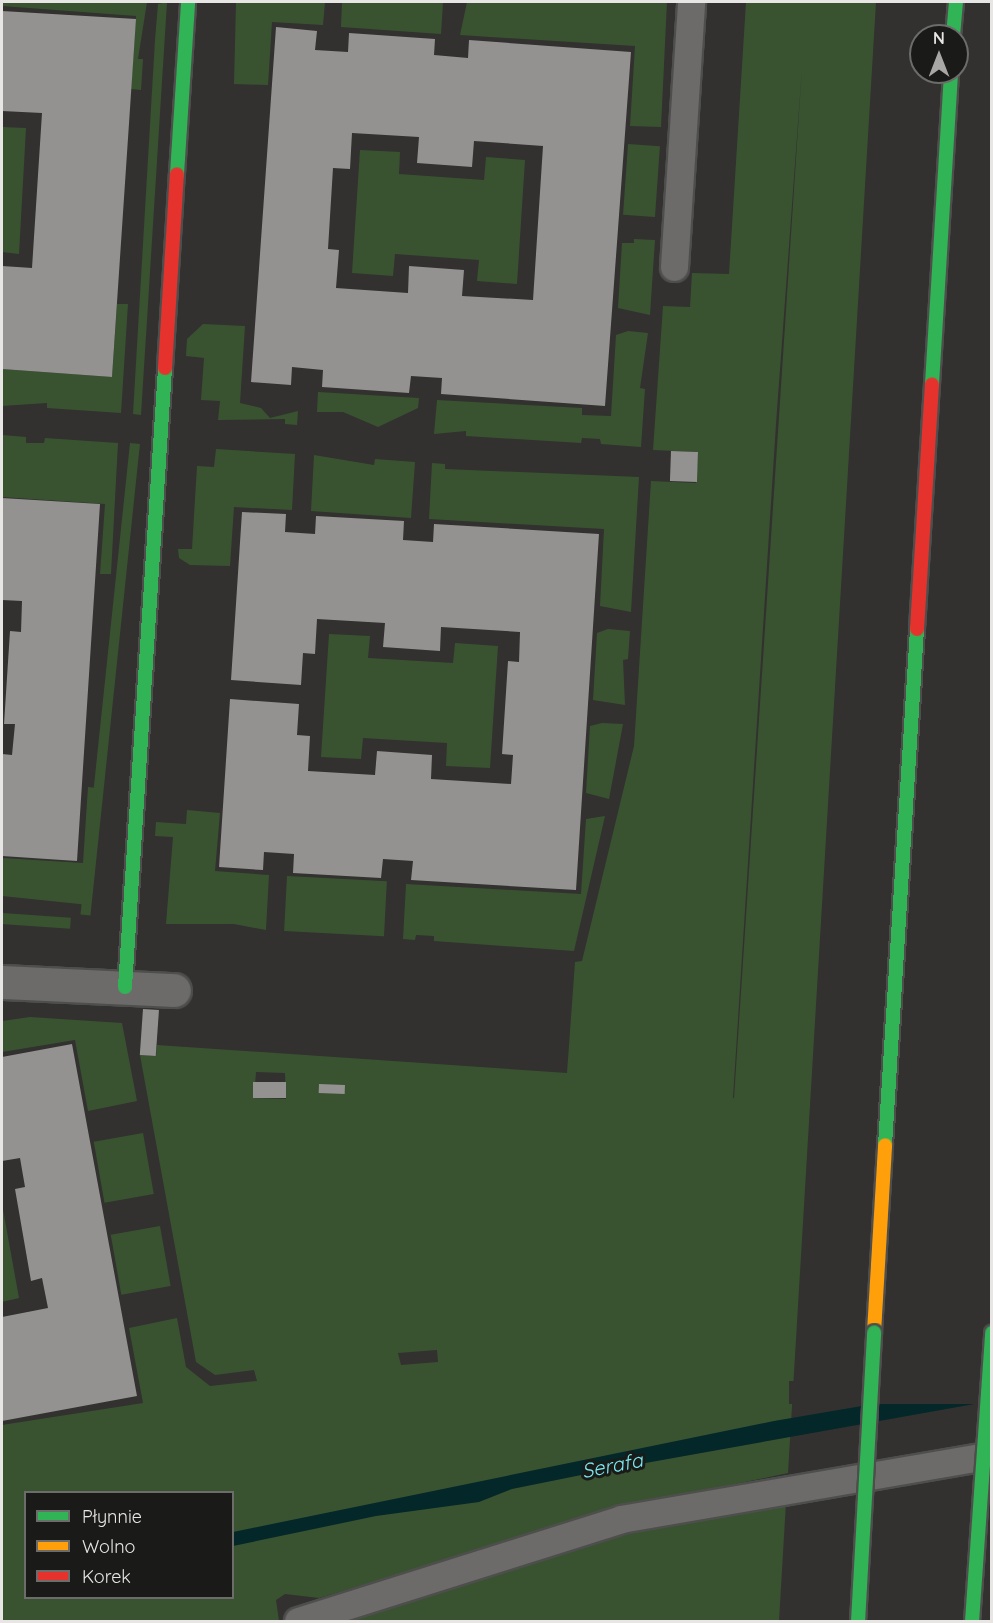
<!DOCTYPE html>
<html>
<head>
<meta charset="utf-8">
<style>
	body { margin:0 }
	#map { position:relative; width:993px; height:1623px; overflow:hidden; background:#32312f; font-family:Quicksand,sans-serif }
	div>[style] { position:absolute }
	.green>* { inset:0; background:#395331; transform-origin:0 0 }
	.water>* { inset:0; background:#04272a }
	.pier>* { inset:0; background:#32312f; transform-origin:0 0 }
	.building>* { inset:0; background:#939290; transform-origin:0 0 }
	.roads { filter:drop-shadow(2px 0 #4e4e4d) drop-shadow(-2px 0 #4e4e4d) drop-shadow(0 2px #4e4e4d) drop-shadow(0 -2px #4e4e4d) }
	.lane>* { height:27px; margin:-13.5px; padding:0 13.5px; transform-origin:13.5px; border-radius:13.5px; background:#6c6b6a }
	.street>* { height:33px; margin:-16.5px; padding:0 16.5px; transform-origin:16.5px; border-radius:16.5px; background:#6c6b6a }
	.fast>* { height:14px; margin:-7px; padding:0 7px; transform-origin:7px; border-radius:7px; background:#30b455 }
	.slow>* { height:14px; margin:-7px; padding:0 7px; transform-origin:7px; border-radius:7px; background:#ff9f0a }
	.jam>* { height:14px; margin:-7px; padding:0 7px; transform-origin:7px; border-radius:7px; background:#e5322d }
	.bridges { filter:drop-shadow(2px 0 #4e4e4d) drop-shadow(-2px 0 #4e4e4d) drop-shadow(0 2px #4e4e4d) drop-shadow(0 -2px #4e4e4d) }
	.fast-bridge>* { height:14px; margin:-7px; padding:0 7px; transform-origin:7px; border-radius:7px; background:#30b455 }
	span { translate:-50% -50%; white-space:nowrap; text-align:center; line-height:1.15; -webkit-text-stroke:6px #1a1a18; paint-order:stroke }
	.water-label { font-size:20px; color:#7aecf3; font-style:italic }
	.frame { position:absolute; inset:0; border:3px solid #e7e6e4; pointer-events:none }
	.legend { position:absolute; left:24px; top:1491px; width:210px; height:108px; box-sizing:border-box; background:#1a1a18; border:2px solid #6c6c6a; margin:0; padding:8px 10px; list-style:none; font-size:18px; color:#e7e6e4 }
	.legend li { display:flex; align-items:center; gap:12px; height:30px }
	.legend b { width:30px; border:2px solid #6c6c6a }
	.north { position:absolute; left:909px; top:24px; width:60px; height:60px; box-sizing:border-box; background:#1a1a18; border:2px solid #6c6c6a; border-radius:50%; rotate:0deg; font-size:16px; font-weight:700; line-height:24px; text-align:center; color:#e7e6e4 }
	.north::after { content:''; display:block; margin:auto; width:21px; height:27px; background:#a8a7a5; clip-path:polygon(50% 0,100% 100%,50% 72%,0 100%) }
</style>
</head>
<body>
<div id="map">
	<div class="green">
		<i style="clip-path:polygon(2px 2px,147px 2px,138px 59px,143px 59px,141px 90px,131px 89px,136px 16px,2px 6px)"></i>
		<i style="clip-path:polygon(167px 2px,141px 415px,133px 414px,155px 40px,158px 4px)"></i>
		<i style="clip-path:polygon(236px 2px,325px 2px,323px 25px,272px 22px,268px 85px,234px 84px)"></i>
		<i style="clip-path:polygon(342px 2px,443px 2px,441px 34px,341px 27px)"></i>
		<i style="clip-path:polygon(467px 2px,667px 2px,661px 127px,630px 126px,635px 46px,460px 35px)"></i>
		<i style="clip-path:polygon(evenodd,746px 2px,876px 2px,788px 1473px,622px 1508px,319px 1598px,285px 1594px,276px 1600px,279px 1621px,2px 1622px,2px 1425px,143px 1403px,129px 1328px,177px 1318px,186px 1367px,210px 1386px,257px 1381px,254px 1370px,215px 1375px,196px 1362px,140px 1055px,156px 1056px,157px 1045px,567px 1073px,575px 962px,582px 961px,634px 746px,651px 481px,696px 483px,698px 452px,653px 450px,663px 306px,690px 307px,692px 273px,729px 274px,746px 2px,802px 68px,734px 1098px,733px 1098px,776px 424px,802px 68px,746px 2px,256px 1072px,285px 1073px,286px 1099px,254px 1098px,256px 1072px,746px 2px,437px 1350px,438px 1362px,401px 1365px,398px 1353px,437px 1350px,746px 2px,26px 1492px,232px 1492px,232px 1598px,26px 1598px,26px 1492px)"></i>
		<i style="clip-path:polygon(2px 127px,26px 128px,19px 254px,2px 252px)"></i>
		<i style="left:628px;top:144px;width:32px;height:71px;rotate:4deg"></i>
		<i style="clip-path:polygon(360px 150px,400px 152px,399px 174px,484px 180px,486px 157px,525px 160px,517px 284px,477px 281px,479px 260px,395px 254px,393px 276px,352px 273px)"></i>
		<i style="clip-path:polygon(634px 239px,655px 240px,650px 315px,618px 308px,622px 243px,634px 243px)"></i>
		<i style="clip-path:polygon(117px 304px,128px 304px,121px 413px,47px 408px,47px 403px,2px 406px,2px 369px,112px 377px)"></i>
		<i style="clip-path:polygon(203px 324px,245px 326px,240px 403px,261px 408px,270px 418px,298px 411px,297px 425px,285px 424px,285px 419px,218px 420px,220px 401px,201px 400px,204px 358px,186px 356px,187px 339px)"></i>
		<i style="clip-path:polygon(628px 331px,648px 333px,640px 388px,645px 389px,641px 447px,601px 444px,600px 439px,582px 438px,581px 443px,466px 436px,466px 431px,434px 434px,437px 400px,582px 408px,582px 415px,611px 416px,616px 335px)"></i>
		<i style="clip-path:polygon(318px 392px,419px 398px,418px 408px,378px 427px,343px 412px,317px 412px)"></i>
		<i style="clip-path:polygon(2px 435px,26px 437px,26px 443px,44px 443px,45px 438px,118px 443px,111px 574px,100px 574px,105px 504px,2px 497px)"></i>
		<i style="left:130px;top:443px;width:10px;height:474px;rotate:6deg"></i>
		<i style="clip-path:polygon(216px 449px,295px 454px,292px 510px,234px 507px,230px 566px,190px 565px,179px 558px,178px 549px,192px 549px,197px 466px,214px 467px)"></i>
		<i style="clip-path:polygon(314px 455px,374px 465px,375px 459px,415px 462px,411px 518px,311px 511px)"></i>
		<i style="clip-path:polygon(432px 463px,445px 464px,445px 469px,639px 477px,631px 612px,600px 606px,604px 529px,429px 519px)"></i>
		<i style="clip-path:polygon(608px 629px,630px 631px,628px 659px,623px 660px,625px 705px,593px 700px,597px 633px)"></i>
		<i style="clip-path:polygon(329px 634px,370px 636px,368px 658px,453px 663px,455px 643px,498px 646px,490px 768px,446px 766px,447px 743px,363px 738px,361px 759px,321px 757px)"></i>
		<i style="clip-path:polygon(602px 723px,623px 724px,609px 799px,586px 793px,590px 726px)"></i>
		<i style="clip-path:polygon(88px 787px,97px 788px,89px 905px,2px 896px,2px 858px,83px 863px)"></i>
		<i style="clip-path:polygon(187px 810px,220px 813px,215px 871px,269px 875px,266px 930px,234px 924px,166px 924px,173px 837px,155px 836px,156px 822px,186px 824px)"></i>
		<i style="clip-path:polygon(605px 816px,574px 951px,434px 941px,434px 936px,416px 935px,415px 940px,403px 939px,406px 884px,581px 894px,586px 819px)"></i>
		<i style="left:287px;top:876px;width:100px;height:55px;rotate:3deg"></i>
		<i style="left:2px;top:913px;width:69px;height:11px;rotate:4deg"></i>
		<i style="clip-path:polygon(30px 1017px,122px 1023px,137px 1101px,88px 1111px,75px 1040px,2px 1052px,2px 1021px)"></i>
		<i style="left:143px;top:1133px;width:62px;height:50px;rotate:80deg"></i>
		<i style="clip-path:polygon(2px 1204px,19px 1298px,2px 1302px)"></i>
		<i style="left:160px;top:1226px;width:61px;height:50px;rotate:80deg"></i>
		<i style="clip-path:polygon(786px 1502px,779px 1621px,343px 1622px,599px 1540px)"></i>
	</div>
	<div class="water">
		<i style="clip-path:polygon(991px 1384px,991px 1401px,601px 1471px,512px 1489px,479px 1502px,376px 1516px,233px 1546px,233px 1532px,774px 1421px)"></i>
	</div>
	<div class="pier">
		<i style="left:992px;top:1381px;width:23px;height:203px;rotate:90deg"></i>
	</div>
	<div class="building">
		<i style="clip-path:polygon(2px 11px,136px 19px,112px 377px,2px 369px,2px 266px,32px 268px,42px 113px,2px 111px)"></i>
		<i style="clip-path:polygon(evenodd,276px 27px,317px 31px,315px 50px,348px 52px,349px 33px,435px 39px,434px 55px,468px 58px,469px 40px,631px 52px,605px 406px,441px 394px,442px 378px,411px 376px,409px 393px,322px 387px,323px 370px,292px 367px,291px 385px,251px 382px,276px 27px,352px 133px,419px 137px,417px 163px,472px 167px,474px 141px,543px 146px,533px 300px,462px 296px,464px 270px,409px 266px,408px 293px,336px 288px,339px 250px,328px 249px,333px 168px,350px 169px,352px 133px)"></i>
		<i style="left:671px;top:451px;width:27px;height:30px;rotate:2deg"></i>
		<i style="clip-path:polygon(2px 498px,100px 504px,77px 861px,2px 856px,2px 754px,12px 755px,15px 724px,4px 724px,10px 631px,21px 632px,22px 601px,2px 600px)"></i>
		<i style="clip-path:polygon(242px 512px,286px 514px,285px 532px,315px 534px,316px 516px,404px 521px,403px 540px,433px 542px,434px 524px,599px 534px,576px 890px,411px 880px,413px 861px,383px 859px,381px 878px,293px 873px,294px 854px,264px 852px,263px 870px,219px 867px,230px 699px,299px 704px,297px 735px,310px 736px,308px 771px,375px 775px,377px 751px,432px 755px,431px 779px,511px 784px,513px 755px,502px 754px,508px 661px,519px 662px,520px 632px,441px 627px,440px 651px,383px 647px,385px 623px,317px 619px,315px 654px,303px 653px,301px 685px,231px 680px)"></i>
		<i style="left:143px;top:1009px;width:16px;height:46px;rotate:4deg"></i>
		<i style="clip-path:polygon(72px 1044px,137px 1396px,2px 1421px,2px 1317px,48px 1308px,42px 1278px,31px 1281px,15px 1189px,25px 1187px,20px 1158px,2px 1161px,2px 1057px)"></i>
		<i style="left:253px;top:1082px;width:33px;height:16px"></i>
		<i style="left:319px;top:1084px;width:26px;height:9px;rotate:2deg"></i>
	</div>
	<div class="roads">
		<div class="lane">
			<i style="left:674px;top:267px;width:266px;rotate:-86.3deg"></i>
			<i style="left:298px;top:1621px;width:339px;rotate:-17.5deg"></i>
			<i style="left:621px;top:1519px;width:376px;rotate:-9.8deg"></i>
		</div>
		<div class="street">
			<i style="left:2px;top:982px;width:172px;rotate:2.7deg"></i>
		</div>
		<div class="fast">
			<i style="left:953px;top:36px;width:34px;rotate:-85deg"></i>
			<i style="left:177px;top:174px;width:172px;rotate:-86.3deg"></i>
			<i style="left:932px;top:384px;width:313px;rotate:-86.5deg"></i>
			<i style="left:125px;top:987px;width:620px;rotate:-86.3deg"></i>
			<i style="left:885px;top:1145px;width:517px;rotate:-86.45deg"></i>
		</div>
		<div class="slow">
			<i style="left:874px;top:1332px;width:187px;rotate:-86.6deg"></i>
		</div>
		<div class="jam">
			<i style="left:165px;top:368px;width:194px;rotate:-86.5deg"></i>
			<i style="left:917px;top:629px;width:245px;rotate:-86.5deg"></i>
		</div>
	</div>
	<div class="bridges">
		<div class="fast-bridge">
			<i style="left:858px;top:1622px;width:290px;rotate:-86.8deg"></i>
			<i style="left:972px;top:1622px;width:290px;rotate:-86deg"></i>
		</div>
	</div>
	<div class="water-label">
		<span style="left:612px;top:1465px;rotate:-11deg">Serafa</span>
	</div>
	<div class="frame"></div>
	<ul class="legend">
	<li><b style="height:8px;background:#30b455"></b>Płynnie</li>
	<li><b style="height:8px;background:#ff9f0a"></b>Wolno</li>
	<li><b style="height:8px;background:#e5322d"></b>Korek</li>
	</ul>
	<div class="north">N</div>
</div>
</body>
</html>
